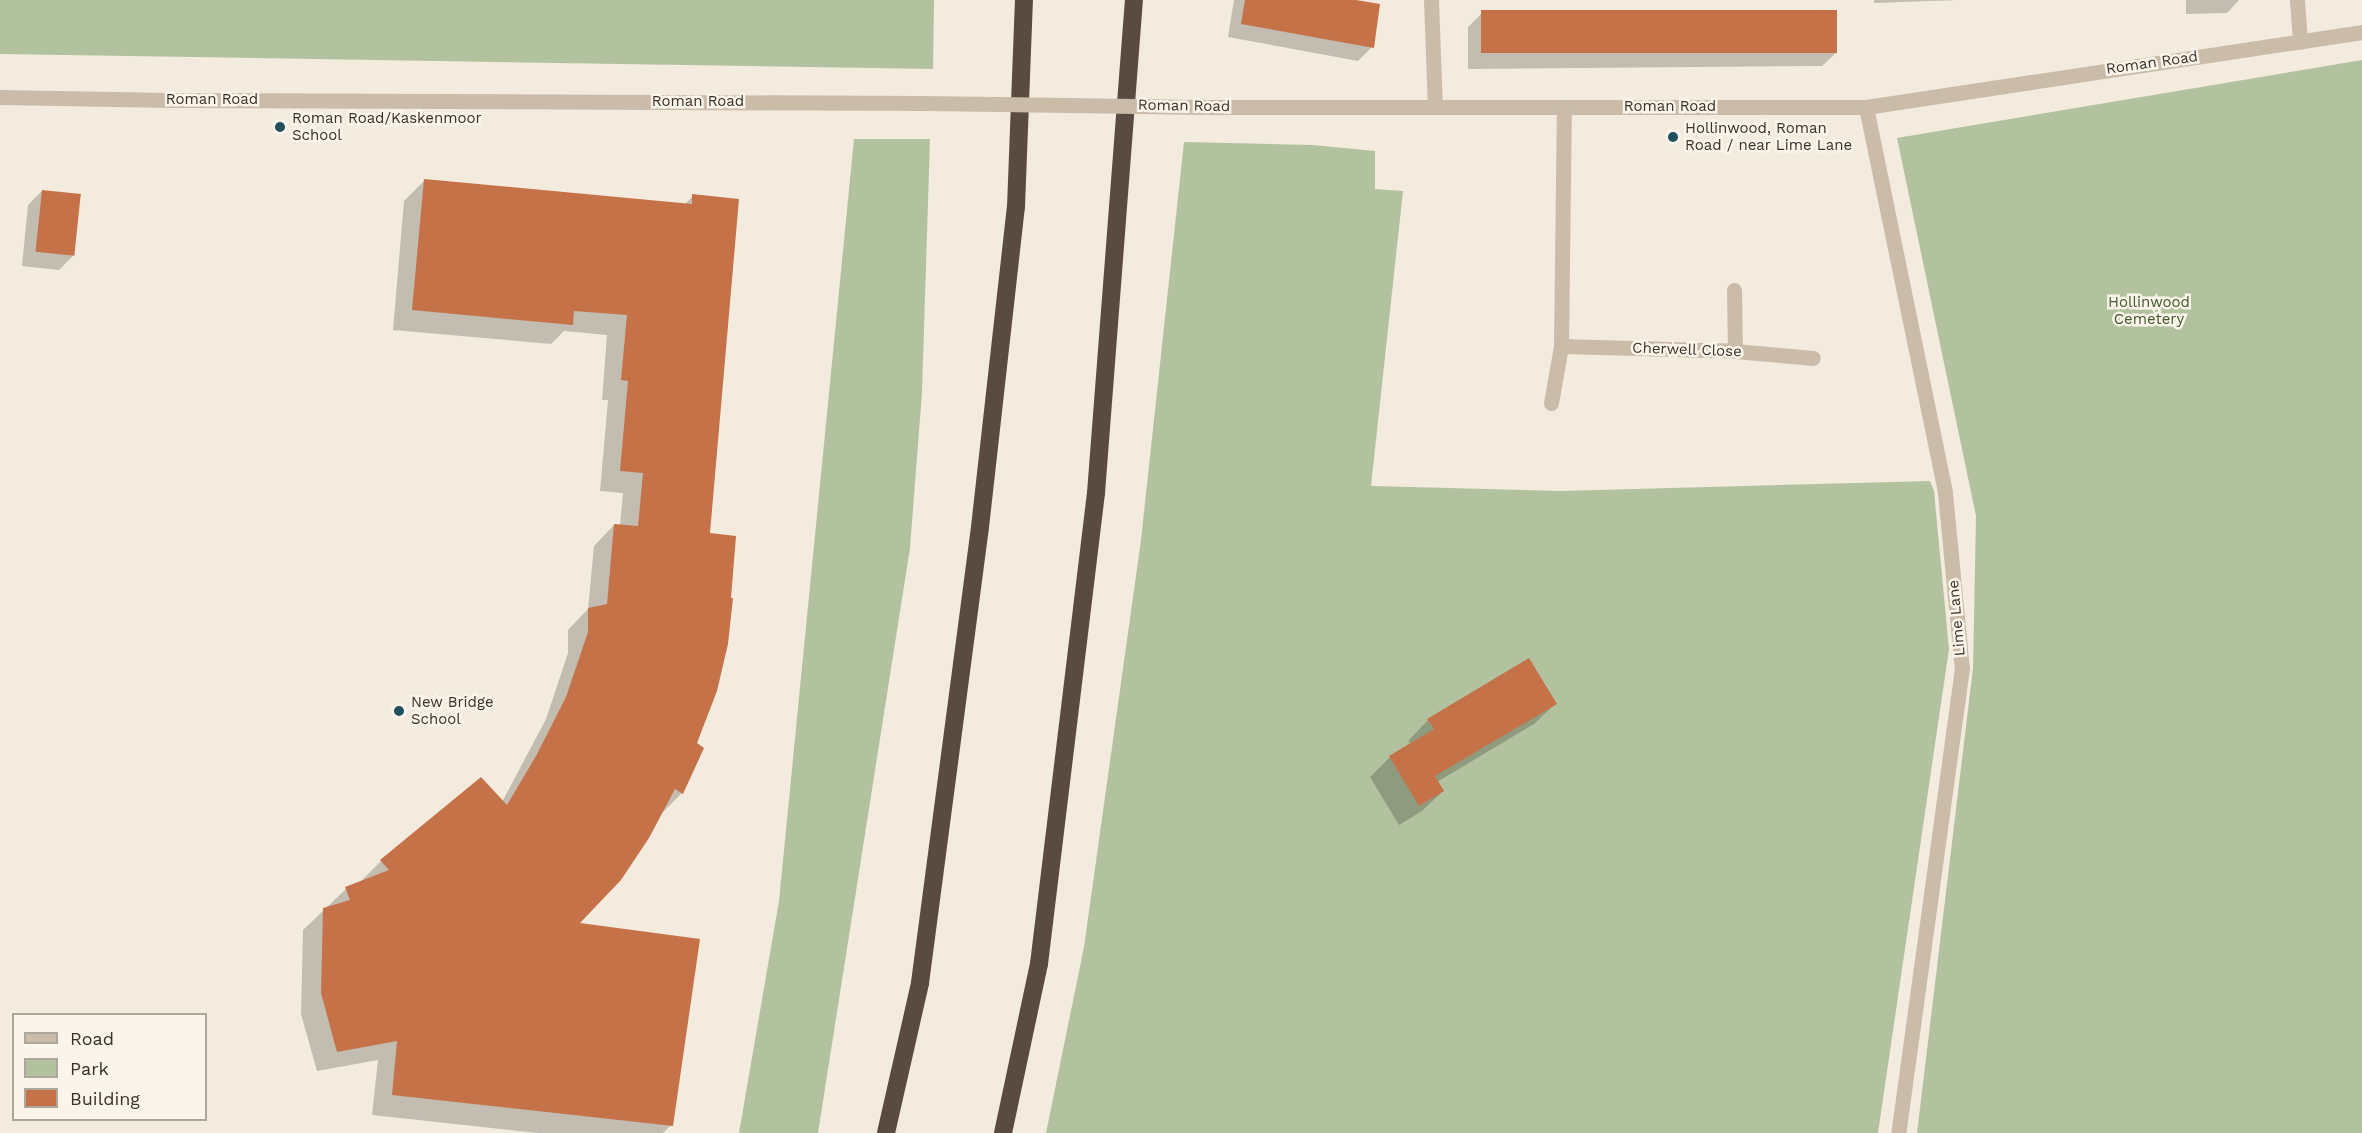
<!DOCTYPE html>
<html>
<head>
<meta charset="utf-8">
<style>
	body { margin:0 }
	#map { position:relative; width:2362px; height:1133px; overflow:hidden; background:#f3ebde; font-family:"Work Sans",sans-serif }
	div>[style] { position:absolute }
	.green>* { inset:0; background:#b3c29e }
	.shadow>* { inset:0; background:#0003 }
	.building>* { inset:0; background:#c67249; transform-origin:0 0 }
	.minor>* { height:15px; margin:-7.5px; padding:0 7.5px; transform-origin:7.5px; border-radius:7.5px; background:#cbbcaa }
	.highway>* { height:18px; margin:-9px; padding:0 9px; transform-origin:9px; border-radius:9px; background:#5a4b41 }
	.minor-bridge>* { height:15px; margin:-7.5px; padding:0 7.5px; transform-origin:7.5px; border-radius:7.5px; background:#cbbcaa }
	.dots>* { width:16px; height:16px; translate:-50% -50%; box-sizing:border-box; border:3px solid #faf5eb; border-radius:50% }
	span { translate:-50% -50%; white-space:nowrap; text-align:center; line-height:1.15; -webkit-text-stroke:5px #faf5eb; paint-order:stroke }
	.street-label { font-size:15px; color:#393029 }
	.poi-label { font-size:15px; color:#393029 }
	.left { translate:0 -50%; text-align:left }
	.park-label { font-size:15px; color:#44572d }
	.legend { position:absolute; left:12px; top:1013px; width:195px; height:108px; box-sizing:border-box; background:#faf5eb; border:2px solid #ada69d; margin:0; padding:8px 10px; list-style:none; font-size:18px; color:#393029 }
	.legend li { display:flex; align-items:center; gap:12px; height:30px }
	.legend b { width:30px; border:2px solid #ada69d }
</style>
</head>
<body>
<div id="map">
	<div class="green">
		<i style="clip-path:polygon(0 0,934px 0,933px 69px,0 54px)"></i>
		<i style="clip-path:polygon(2362px 60px,2362px 1133px,1917px 1133px,1973px 668px,1976px 516px,1897px 138px)"></i>
		<i style="clip-path:polygon(854px 139px,930px 139px,922px 393px,910px 548px,818px 1133px,739px 1133px,779px 901px)"></i>
		<i style="clip-path:polygon(1184px 142px,1312px 145px,1375px 151px,1375px 189px,1403px 191px,1371px 486px,1561px 491px,1930px 481px,1934px 491px,1949px 649px,1878px 1133px,1046px 1133px,1084px 947px,1141px 540px)"></i>
	</div>
	<div class="shadow">
		<i style="clip-path:polygon(1234px 0,1349px 0,1372px 47px,1358px 61px,1228px 37px)"></i>
		<i style="clip-path:polygon(1874px 0,1958px 0,1874px 3px)"></i>
		<i style="clip-path:polygon(2186px 0,2239px 0,2227px 13px,2186px 14px)"></i>
		<i style="clip-path:polygon(1482px 13px,1836px 53px,1822px 66px,1468px 69px,1468px 27px)"></i>
		<i style="clip-path:polygon(424px 181px,684px 205px,693px 196px,708px 535px,695px 744px,682px 793px,662px 813px,577px 924px,671px 1125px,663px 1133px,538px 1133px,372px 1115px,378px 1060px,317px 1071px,301px 1014px,303px 930px,346px 889px,361px 881px,381px 861px,502px 802px,546px 719px,568px 653px,568px 630px,588px 609px,594px 546px,614px 525px,620px 526px,623px 493px,600px 491px,608px 400px,602px 400px,607px 335px,564px 331px,551px 344px,393px 330px,404px 201px)"></i>
		<i style="clip-path:polygon(42px 191px,73px 256px,59px 270px,22px 266px,28px 205px)"></i>
		<i style="clip-path:polygon(1555px 704px,1534px 724px,1437px 782px,1443px 791px,1422px 811px,1399px 825px,1370px 777px,1390px 757px,1411px 745px,1408px 741px,1428px 720px)"></i>
	</div>
	<div class="building">
		<i style="clip-path:polygon(1245px 0,1356px 0,1380px 4px,1374px 48px,1241px 24px)"></i>
		<i style="left:1837px;top:10px;width:43px;height:356px;rotate:90deg"></i>
		<i style="clip-path:polygon(424px 179px,692px 204px,692px 194px,739px 199px,710px 533px,736px 536px,731px 598px,733px 598px,728px 644px,717px 691px,697px 743px,704px 748px,683px 794px,675px 789px,649px 838px,621px 880px,580px 923px,700px 939px,673px 1126px,392px 1095px,397px 1041px,337px 1052px,321px 993px,323px 908px,350px 900px,345px 887px,389px 870px,380px 860px,481px 777px,507px 805px,536px 756px,566px 697px,588px 632px,588px 608px,607px 604px,614px 524px,638px 526px,643px 473px,620px 471px,628px 381px,621px 380px,627px 315px,574px 311px,573px 325px,412px 310px)"></i>
		<i style="left:42px;top:190px;width:39px;height:62px;rotate:6deg"></i>
		<i style="clip-path:polygon(1529px 658px,1557px 704px,1435px 776px,1444px 791px,1419px 806px,1389px 756px,1434px 729px,1427px 719px)"></i>
	</div>
	<div class="minor">
		<i style="left:1431px;top:0;width:107px;rotate:87.9deg"></i>
		<i style="left:2297px;top:0;width:42px;rotate:85.9deg"></i>
		<i style="left:0;top:97px;width:171px;rotate:1deg"></i>
		<i style="left:171px;top:100px;width:751px;rotate:0.23deg"></i>
		<i style="left:1204px;top:107px;width:662px"></i>
		<i style="left:1866px;top:107px;width:502px;rotate:-8.6deg"></i>
		<i style="left:1866px;top:107px;width:394px;rotate:78.4deg"></i>
		<i style="left:1945px;top:493px;width:176px;rotate:84.5deg"></i>
		<i style="left:1962px;top:668px;width:469px;rotate:97.8deg"></i>
		<i style="left:1734px;top:290px;width:61px;rotate:89.1deg"></i>
		<i style="left:1561px;top:346px;width:174px;rotate:1.6deg"></i>
		<i style="left:1735px;top:351px;width:78px;rotate:5.1deg"></i>
		<i style="left:1551px;top:403px;width:58px;rotate:-80deg"></i>
		<i style="left:1561px;top:346px;width:239px;rotate:-89.3deg"></i>
	</div>
	<div class="highway">
		<i style="left:886px;top:1133px;width:154px;rotate:-77.2deg"></i>
		<i style="left:920px;top:983px;width:460px;rotate:-82.5deg"></i>
		<i style="left:980px;top:527px;width:322px;rotate:-83.6deg"></i>
		<i style="left:1016px;top:207px;width:207px;rotate:-87.8deg"></i>
		<i style="left:1003px;top:1133px;width:173px;rotate:-78deg"></i>
		<i style="left:1039px;top:964px;width:474px;rotate:-83.1deg"></i>
		<i style="left:1096px;top:493px;width:494px;rotate:-85.6deg"></i>
	</div>
	<div class="minor-bridge">
		<i style="left:922px;top:103px;width:282px;rotate:0.8deg"></i>
	</div>
	<div class="dots">
		<i style="left:280px;top:127px;background:#1e515b"></i>
		<i style="left:1673px;top:137px;background:#1e515b"></i>
		<i style="left:399px;top:711px;background:#1e515b"></i>
	</div>
	<div class="street-label">
		<span style="left:2152px;top:63px;rotate:-8deg">Roman Road</span>
		<span style="left:212px;top:100px">Roman Road</span>
		<span style="left:698px;top:102px">Roman Road</span>
		<span style="left:1184px;top:106px;rotate:1deg">Roman Road</span>
		<span style="left:1670px;top:107px">Roman Road</span>
		<span style="left:1687px;top:350px;rotate:2deg">Cherwell Close</span>
		<span style="left:1957px;top:618px;rotate:-95deg">Lime Lane</span>
	</div>
	<div class="poi-label">
		<span class="left" style="left:292px;top:127px">Roman Road/Kaskenmoor<br>School</span>
		<span class="left" style="left:1685px;top:137px">Hollinwood, Roman<br>Road / near Lime Lane</span>
		<span class="left" style="left:411px;top:711px">New Bridge<br>School</span>
	</div>
	<div class="park-label">
		<span style="left:2149px;top:311px">Hollinwood<br>Cemetery</span>
	</div>
	<ul class="legend">
	<li><b style="height:8px;background:#cbbcaa"></b>Road</li>
	<li><b style="height:16px;background:#b3c29e"></b>Park</li>
	<li><b style="height:16px;background:#c67249"></b>Building</li>
	</ul>
</div>
</body>
</html>
